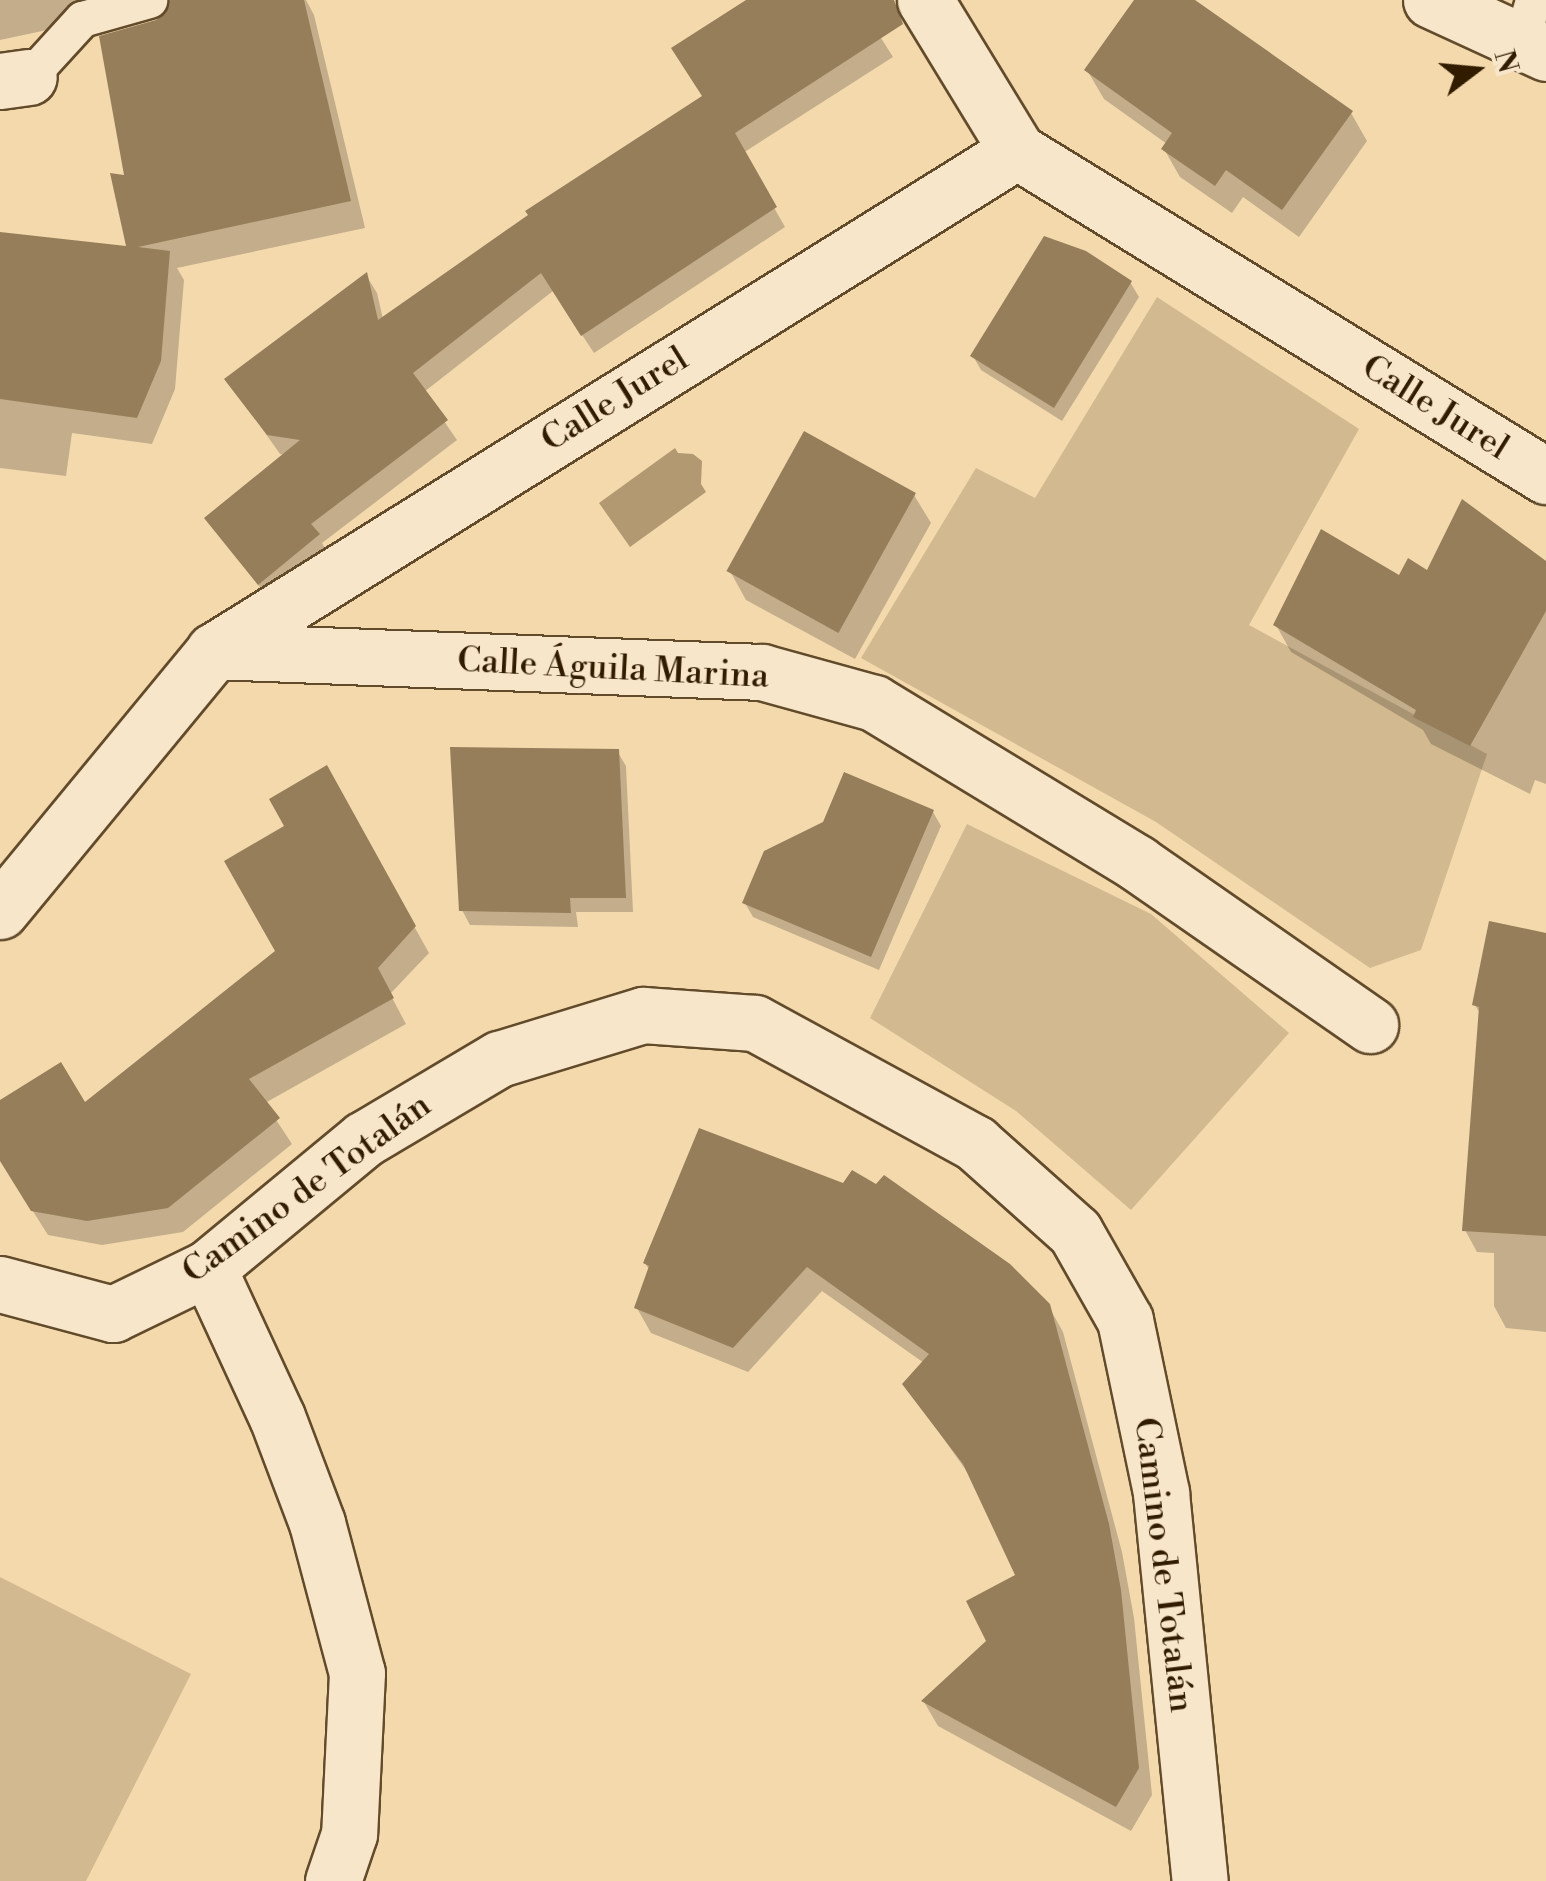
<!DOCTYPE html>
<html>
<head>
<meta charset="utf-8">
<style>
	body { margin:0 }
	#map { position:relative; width:1546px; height:1881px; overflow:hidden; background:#f4d9ad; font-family:"Libre Bodoni",serif }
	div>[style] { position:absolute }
	.green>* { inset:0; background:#d3b990 }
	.water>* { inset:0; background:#b29972 }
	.shadow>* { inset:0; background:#0003 }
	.building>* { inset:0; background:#967e5a; transform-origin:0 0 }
	.roads { filter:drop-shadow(2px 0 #624b2b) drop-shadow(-2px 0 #624b2b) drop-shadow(0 2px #624b2b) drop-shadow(0 -2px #624b2b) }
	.service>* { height:35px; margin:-17.5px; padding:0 17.5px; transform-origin:17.5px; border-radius:17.5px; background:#f8e6ca }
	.minor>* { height:55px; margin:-27.5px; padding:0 27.5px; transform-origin:27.5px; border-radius:27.5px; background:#f8e6ca }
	span { translate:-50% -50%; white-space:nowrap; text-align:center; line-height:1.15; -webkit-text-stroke:10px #f8e6ca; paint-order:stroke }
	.street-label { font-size:35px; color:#311c00 }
	.north { position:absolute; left:1426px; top:20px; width:100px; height:100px; -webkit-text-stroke:8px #f8e6ca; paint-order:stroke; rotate:74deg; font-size:28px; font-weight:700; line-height:40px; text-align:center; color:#311c00 }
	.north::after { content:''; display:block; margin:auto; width:35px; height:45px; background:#311c00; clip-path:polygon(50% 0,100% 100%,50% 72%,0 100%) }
</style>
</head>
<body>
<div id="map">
	<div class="green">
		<i style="clip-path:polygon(1157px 297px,1359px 429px,1249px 625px,1487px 754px,1421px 950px,1370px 968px,1156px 822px,861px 658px,976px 468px,1035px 498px)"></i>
		<i style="clip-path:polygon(967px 824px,1151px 914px,1289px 1033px,1131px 1210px,1016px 1111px,870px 1018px)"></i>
		<i style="clip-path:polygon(0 1577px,191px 1674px,86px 1881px,0 1881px)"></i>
	</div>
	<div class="water">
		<i style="clip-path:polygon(675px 448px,678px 453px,693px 454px,702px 461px,701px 484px,706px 492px,630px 547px,599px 503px)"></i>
	</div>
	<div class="shadow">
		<i style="clip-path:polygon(0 0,306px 0,314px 15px,365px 228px,177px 268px,184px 280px,175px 389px,152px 444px,72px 433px,66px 476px,0 468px,0 234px,130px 249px,165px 18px,170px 8px,160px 6px,0 40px)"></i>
		<i style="clip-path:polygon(750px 0,857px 0,893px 57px,743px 153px,785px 227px,594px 353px,553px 291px,424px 392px,457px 440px,322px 543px,329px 555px,271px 602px,208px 518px,286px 455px,280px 454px,228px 380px,366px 275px,377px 293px,383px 319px,704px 97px)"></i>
		<i style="clip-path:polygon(1137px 0,1191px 0,1351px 113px,1367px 141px,1299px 237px,1243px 197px,1232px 213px,1180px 177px,1164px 149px,1167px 144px,1104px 99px,1087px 70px)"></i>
		<i style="clip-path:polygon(1130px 282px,1139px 297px,1062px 421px,981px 370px,973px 356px)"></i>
		<i style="clip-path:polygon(914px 495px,931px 523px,855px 659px,746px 600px,730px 571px)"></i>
		<i style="clip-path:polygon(1546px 563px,1546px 784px,1535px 780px,1530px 794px,1431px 744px,1423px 730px,1291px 652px,1276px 625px,1400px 578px)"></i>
		<i style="clip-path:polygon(617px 751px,626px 766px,633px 912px,576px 912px,578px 927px,470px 925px,462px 910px)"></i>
		<i style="clip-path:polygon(326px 769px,429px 953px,390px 994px,406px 1024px,265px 1103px,292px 1144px,183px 1232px,102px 1245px,48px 1235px,0 1159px,0 1103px,84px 1106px,278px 952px,288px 827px)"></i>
		<i style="clip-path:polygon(933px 812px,941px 826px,879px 970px,753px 917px,745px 903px)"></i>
		<i style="clip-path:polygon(1546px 935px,1546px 1332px,1506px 1328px,1494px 1306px,1494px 1253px,1477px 1252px,1465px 1230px,1481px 1015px,1475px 1005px)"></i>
		<i style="clip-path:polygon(700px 1131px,1048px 1305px,1063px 1332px,1122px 1552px,1134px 1618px,1152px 1795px,1131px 1831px,938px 1726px,924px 1702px,989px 1641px,1018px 1576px,973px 1480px,905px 1385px,924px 1363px,822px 1291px,748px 1372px,651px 1333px,637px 1308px,650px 1271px,645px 1263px)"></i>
	</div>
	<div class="building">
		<i style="clip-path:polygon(170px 0,304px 0,351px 201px,138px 247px,170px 251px,161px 361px,137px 418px,0 399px,0 232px,126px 246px,110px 173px,124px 175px,99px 36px,156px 20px,165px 14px)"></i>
		<i style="clip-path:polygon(746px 0,894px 0,903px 24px,735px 133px,777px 207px,581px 336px,541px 273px,413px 373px,448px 420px,311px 524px,320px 534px,258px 585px,204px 518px,300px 440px,267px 435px,224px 379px,367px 272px,378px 320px,528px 215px,525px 211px,702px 96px,671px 48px)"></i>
		<i style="clip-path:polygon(1134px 0,1195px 0,1353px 111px,1282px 210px,1226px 170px,1215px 186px,1161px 149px,1172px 133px,1084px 70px)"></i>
		<i style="clip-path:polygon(1044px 236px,1086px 251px,1132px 281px,1054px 408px,970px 356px)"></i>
		<i style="left:804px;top:431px;width:128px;height:160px;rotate:29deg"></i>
		<i style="clip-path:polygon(1462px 499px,1546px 561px,1546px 611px,1470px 746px,1413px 717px,1416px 710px,1273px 625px,1321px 529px,1399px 575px,1408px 558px,1427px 570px)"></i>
		<i style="clip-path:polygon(450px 747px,619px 749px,626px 898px,570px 898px,571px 913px,459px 911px)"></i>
		<i style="clip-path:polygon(327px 765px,416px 926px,378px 968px,394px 998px,249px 1079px,280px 1118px,168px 1208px,87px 1221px,31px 1211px,0 1161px,0 1100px,61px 1062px,85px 1102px,275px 951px,224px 861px,284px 826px,269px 799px)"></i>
		<i style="clip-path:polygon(844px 772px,934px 810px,871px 957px,742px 903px,764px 851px,823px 822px)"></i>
		<i style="clip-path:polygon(1489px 921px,1546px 933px,1546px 1236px,1462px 1231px,1479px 1007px,1472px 1005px)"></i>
		<i style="clip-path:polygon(699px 1128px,843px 1183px,852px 1170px,876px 1184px,884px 1175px,1010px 1264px,1050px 1304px,1109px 1524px,1121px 1590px,1139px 1768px,1116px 1807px,921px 1701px,986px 1641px,966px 1601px,1015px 1575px,963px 1464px,902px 1384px,929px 1354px,807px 1267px,733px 1348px,634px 1308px,649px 1266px,643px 1263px)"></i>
	</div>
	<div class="roads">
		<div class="service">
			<i style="left:1521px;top:42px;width:44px;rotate:-74.1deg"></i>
			<i style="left:29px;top:77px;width:79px;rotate:-47.6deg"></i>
			<i style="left:82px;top:19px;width:70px;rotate:-15.8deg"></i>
		</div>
		<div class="minor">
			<i style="left:925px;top:0;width:177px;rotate:58.6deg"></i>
			<i style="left:1431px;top:0;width:127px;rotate:24.7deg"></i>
			<i style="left:0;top:81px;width:29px;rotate:-8deg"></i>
			<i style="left:214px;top:651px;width:946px;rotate:-31.91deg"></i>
			<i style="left:1017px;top:151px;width:621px;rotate:31.57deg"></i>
			<i style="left:0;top:911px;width:337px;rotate:-50.5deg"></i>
			<i style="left:214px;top:651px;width:548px;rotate:2.19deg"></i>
			<i style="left:762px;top:672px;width:116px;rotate:15.5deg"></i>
			<i style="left:874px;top:703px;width:308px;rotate:31.3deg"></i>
			<i style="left:1137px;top:863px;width:284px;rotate:34.8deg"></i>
			<i style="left:208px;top:1268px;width:164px;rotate:65.2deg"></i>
			<i style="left:277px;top:1417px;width:113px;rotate:69.3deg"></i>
			<i style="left:317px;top:1523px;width:155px;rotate:75.1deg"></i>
			<i style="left:357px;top:1673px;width:161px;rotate:92.8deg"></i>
			<i style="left:349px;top:1834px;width:50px;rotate:108.8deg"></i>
			<i style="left:0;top:1284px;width:117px;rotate:14.9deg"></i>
			<i style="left:113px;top:1314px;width:106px;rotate:-25.8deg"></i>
			<i style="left:208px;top:1268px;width:202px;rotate:-39.6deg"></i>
			<i style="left:364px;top:1139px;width:157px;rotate:-30.7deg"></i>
			<i style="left:499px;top:1059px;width:151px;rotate:-17deg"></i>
			<i style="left:643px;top:1015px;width:112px;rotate:4.1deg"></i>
			<i style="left:755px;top:1023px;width:251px;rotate:28.6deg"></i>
			<i style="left:975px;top:1143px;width:134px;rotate:41.7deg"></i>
			<i style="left:1075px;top:1232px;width:101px;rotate:60.4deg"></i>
			<i style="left:1125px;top:1320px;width:177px;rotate:78.2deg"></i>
			<i style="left:1161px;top:1493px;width:390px;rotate:84.3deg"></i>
		</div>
	</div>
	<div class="street-label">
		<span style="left:615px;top:400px;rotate:-32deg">Calle Jurel</span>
		<span style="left:1435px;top:408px;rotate:32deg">Calle Jurel</span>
		<span style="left:613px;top:669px;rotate:3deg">Calle Águila Marina</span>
		<span style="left:307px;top:1189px;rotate:-36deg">Camino de Totalán</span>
		<span style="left:1163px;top:1565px;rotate:83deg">Camino de Totalán</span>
	</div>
	<div class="north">N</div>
</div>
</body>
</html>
